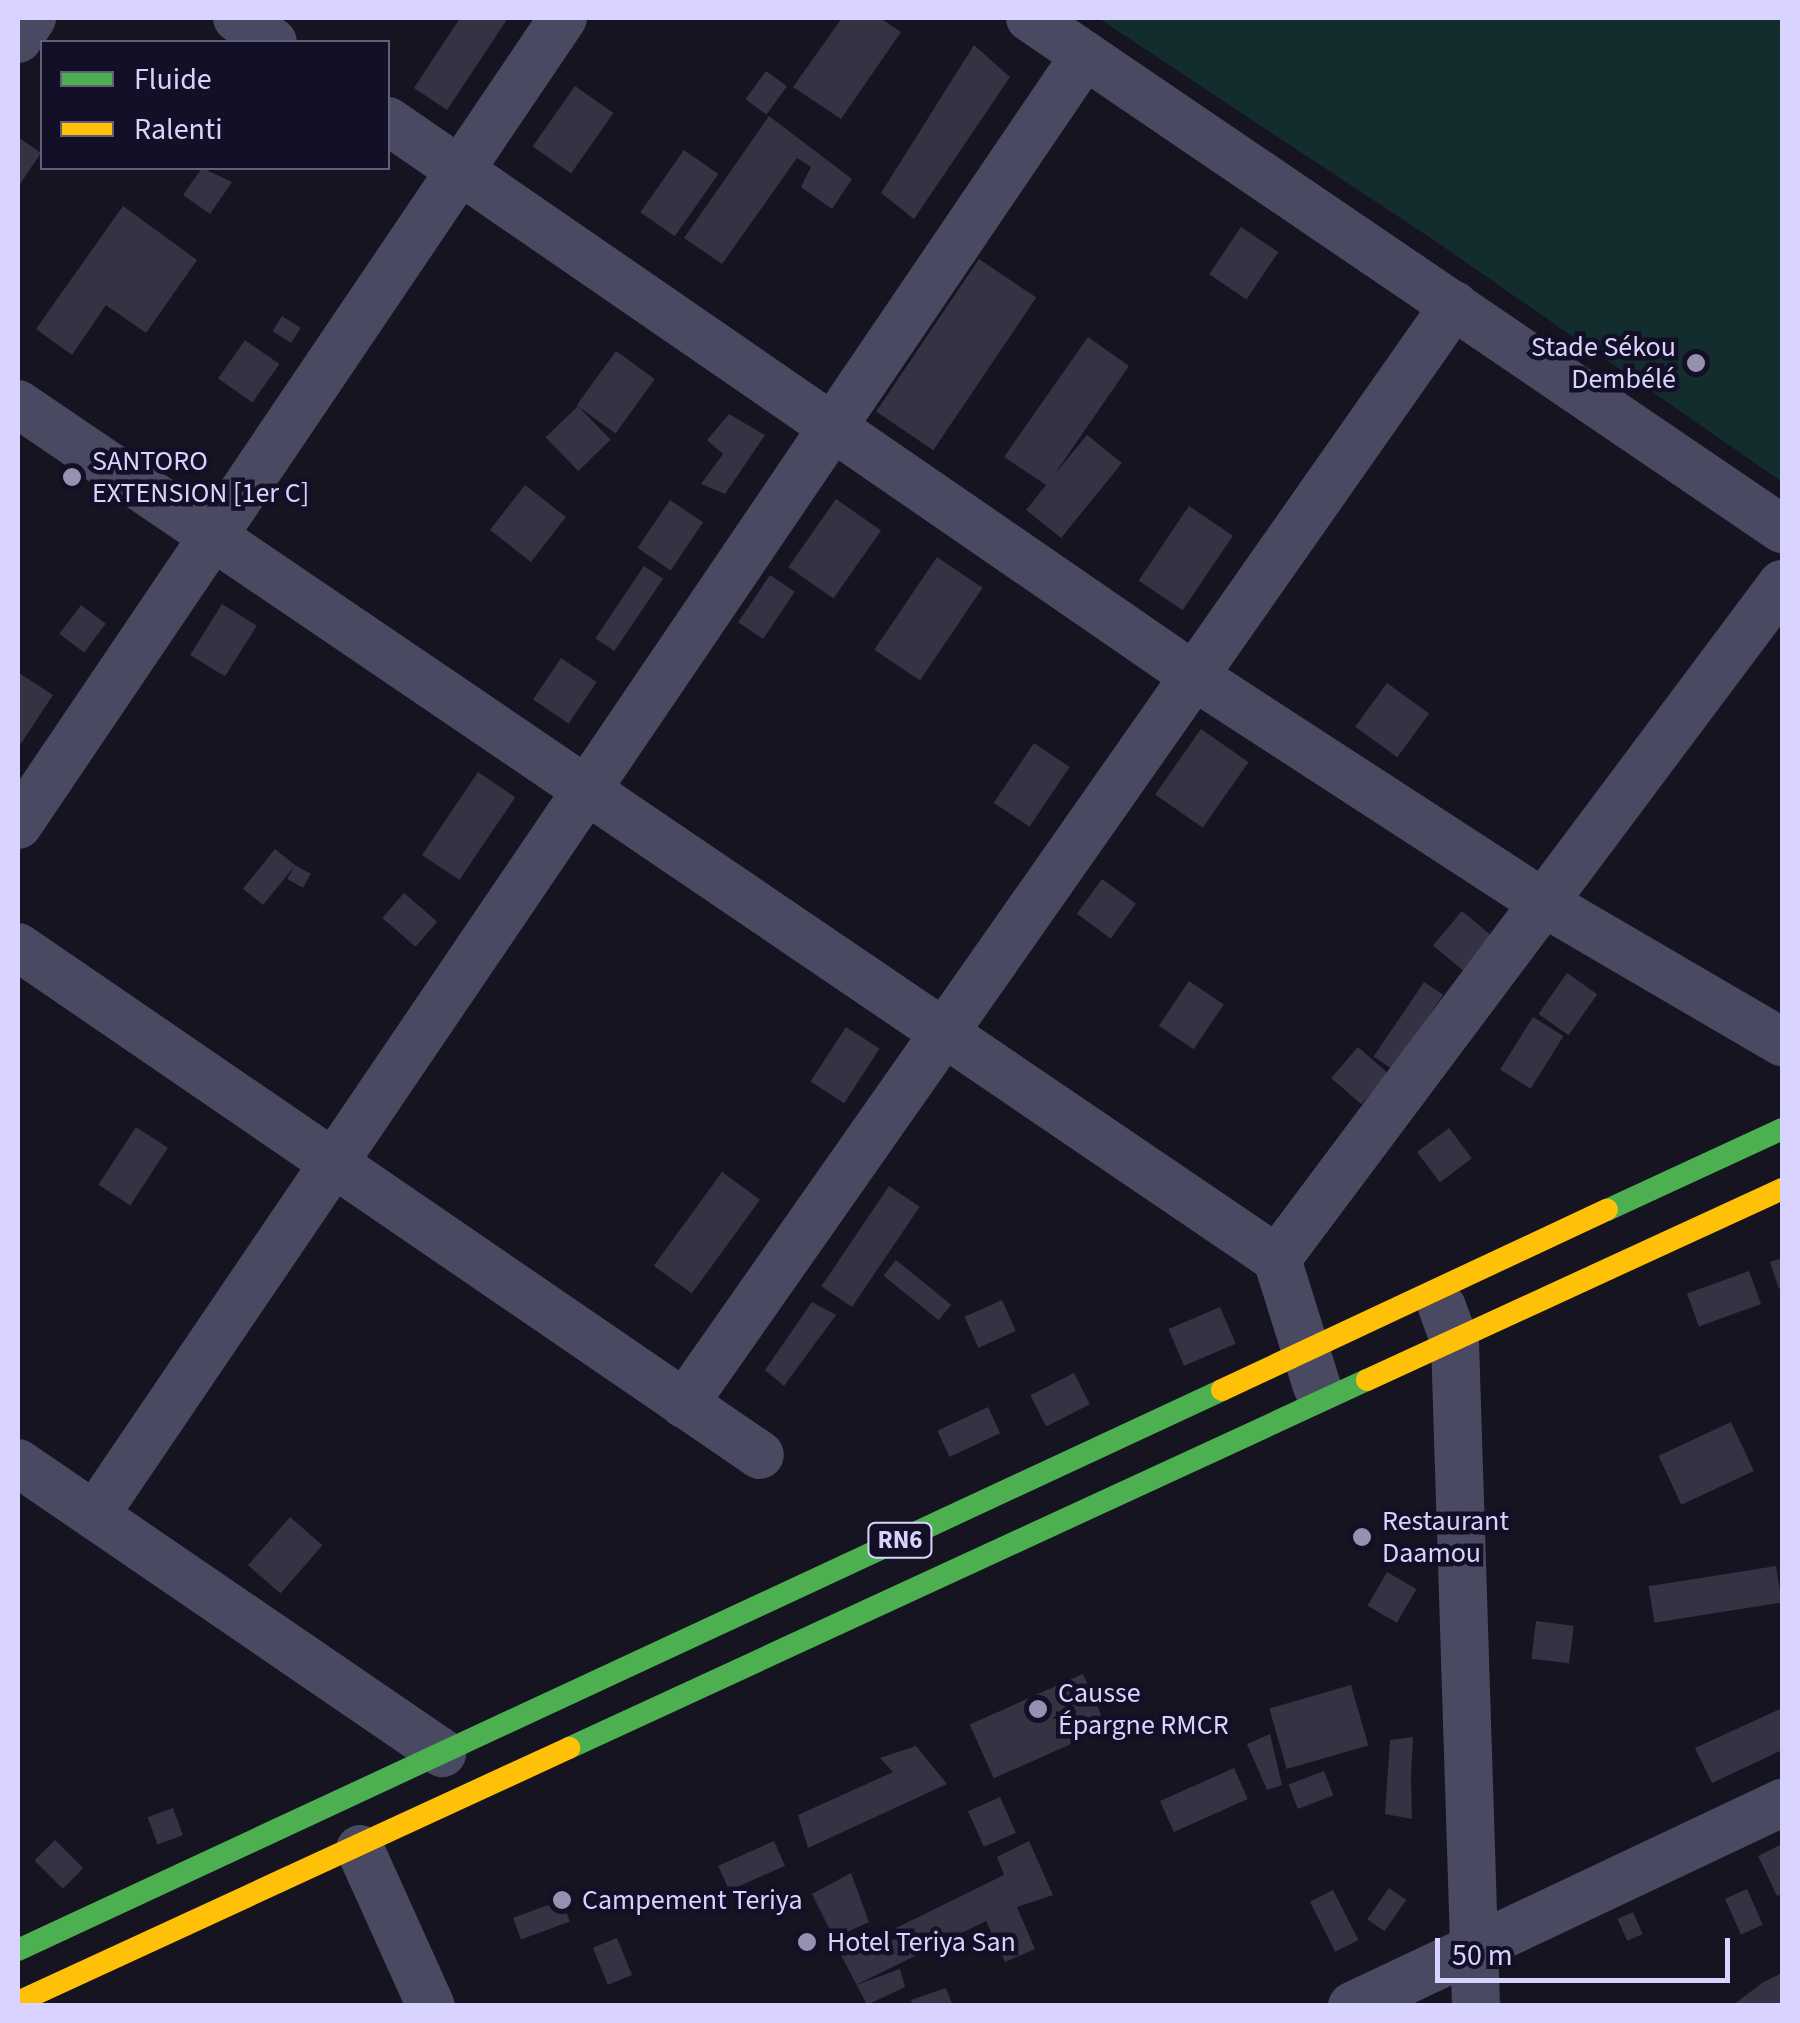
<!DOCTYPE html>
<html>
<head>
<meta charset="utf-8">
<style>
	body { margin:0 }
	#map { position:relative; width:1800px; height:2023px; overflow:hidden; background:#161421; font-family:"Source Sans 3",sans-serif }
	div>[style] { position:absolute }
	.green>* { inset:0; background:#132c2d }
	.building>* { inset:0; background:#343243; transform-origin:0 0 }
	.street>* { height:48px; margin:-24px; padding:0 24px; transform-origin:24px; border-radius:24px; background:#4a4962 }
	.fast>* { height:22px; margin:-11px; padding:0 11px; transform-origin:11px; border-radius:11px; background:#4caf50 }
	.slow>* { height:22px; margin:-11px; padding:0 11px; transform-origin:11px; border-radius:11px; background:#ffc107 }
	.dots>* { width:28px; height:28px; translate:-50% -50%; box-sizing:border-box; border:5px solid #130f26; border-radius:50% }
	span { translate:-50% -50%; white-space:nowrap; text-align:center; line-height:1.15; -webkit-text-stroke:9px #130f26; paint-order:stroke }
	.shield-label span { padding:2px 8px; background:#130f26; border:2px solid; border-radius:8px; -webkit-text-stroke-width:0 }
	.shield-label { font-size:25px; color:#d9d4ff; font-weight:700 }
	.poi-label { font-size:28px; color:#d9d4ff }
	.right { translate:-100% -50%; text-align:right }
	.left { translate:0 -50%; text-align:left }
	.frame { position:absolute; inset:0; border:20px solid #d9d4ff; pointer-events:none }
	.legend { position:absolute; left:40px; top:40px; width:350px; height:130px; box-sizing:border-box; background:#130f26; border:2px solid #625e7d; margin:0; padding:12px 18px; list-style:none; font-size:30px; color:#d9d4ff }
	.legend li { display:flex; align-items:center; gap:20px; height:50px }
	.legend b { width:50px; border:2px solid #625e7d }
	.scale { position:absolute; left:1435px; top:1938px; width:295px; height:45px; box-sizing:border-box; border:5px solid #d9d4ff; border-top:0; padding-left:12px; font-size:30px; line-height:35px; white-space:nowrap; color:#d9d4ff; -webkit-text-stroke:8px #130f26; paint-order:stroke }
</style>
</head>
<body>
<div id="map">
	<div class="green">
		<i style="clip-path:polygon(1098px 18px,1782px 18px,1782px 482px,1438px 243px)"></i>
	</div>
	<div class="building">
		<i style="clip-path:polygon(460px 18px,508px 18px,447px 110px,414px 88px)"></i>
		<i style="clip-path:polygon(842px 18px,880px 18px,901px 32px,841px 119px,793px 87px)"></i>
		<i style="clip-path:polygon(974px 45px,1010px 77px,914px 219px,881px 193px)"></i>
		<i style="left:766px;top:71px;width:26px;height:35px;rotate:36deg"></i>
		<i style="left:575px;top:86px;width:47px;height:74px;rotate:35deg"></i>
		<i style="clip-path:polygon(769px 116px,852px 179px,832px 209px,801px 187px,811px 167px,797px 158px,722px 264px,684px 238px)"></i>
		<i style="clip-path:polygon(18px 137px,41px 153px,18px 187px)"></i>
		<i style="left:684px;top:150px;width:42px;height:76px;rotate:35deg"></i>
		<i style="clip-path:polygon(202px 168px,232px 182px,210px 214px,183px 195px)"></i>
		<i style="clip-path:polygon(123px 206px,197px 260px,146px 333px,106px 305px,72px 355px,36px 329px)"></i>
		<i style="left:1241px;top:227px;width:45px;height:57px;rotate:34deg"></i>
		<i style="left:979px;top:259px;width:69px;height:184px;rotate:34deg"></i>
		<i style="left:282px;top:316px;width:22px;height:18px;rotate:32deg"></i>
		<i style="clip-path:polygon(1088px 337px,1129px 366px,1054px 475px,1087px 435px,1122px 463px,1061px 538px,1026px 510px,1046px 485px,1004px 457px)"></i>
		<i style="left:245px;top:340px;width:42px;height:47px;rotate:35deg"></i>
		<i style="left:616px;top:351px;width:48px;height:67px;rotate:36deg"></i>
		<i style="left:578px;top:406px;width:47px;height:45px;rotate:46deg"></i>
		<i style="clip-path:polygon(729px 414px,765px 435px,725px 494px,701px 484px,723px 454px,707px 440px)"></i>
		<i style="left:525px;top:485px;width:52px;height:57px;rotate:38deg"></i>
		<i style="left:836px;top:499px;width:55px;height:83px;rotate:35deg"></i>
		<i style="left:670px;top:500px;width:40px;height:58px;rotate:34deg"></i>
		<i style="left:1189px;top:506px;width:53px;height:90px;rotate:34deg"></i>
		<i style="left:937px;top:557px;width:55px;height:112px;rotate:34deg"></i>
		<i style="left:644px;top:566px;width:23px;height:87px;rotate:34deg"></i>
		<i style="left:770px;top:575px;width:30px;height:57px;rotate:34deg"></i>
		<i style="left:222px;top:604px;width:41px;height:60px;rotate:32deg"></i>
		<i style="left:81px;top:605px;width:31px;height:36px;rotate:37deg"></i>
		<i style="left:561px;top:658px;width:43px;height:50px;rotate:34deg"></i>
		<i style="clip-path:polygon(19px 673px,53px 695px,18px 748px,18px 675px)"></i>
		<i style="left:1387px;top:683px;width:52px;height:54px;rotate:36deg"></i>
		<i style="left:1201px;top:729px;width:58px;height:80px;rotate:35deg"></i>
		<i style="left:1034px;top:743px;width:43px;height:72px;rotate:34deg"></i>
		<i style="left:478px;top:772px;width:45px;height:100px;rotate:34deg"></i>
		<i style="left:275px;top:849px;width:26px;height:51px;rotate:39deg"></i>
		<i style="left:295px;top:865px;width:18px;height:16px;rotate:29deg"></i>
		<i style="left:1102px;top:879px;width:42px;height:43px;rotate:36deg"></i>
		<i style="left:404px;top:893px;width:44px;height:33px;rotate:41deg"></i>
		<i style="left:1462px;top:911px;width:39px;height:45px;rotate:40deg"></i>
		<i style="left:1567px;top:973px;width:37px;height:50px;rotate:35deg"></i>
		<i style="left:1189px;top:981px;width:42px;height:54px;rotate:34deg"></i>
		<i style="left:1424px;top:982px;width:23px;height:90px;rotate:34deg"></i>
		<i style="left:1533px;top:1017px;width:36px;height:62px;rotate:32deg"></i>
		<i style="left:846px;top:1027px;width:40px;height:65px;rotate:33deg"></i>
		<i style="left:1358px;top:1047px;width:40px;height:41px;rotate:41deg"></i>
		<i style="left:136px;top:1127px;width:38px;height:69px;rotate:33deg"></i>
		<i style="left:1449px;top:1128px;width:38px;height:40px;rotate:53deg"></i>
		<i style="left:722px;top:1172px;width:47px;height:116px;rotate:36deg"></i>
		<i style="left:889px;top:1186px;width:37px;height:121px;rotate:34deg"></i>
		<i style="clip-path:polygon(1782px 1258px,1782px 1288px,1779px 1289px,1770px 1262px)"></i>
		<i style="left:896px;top:1260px;width:71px;height:20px;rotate:39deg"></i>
		<i style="left:1749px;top:1271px;width:35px;height:66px;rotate:70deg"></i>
		<i style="left:1002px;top:1300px;width:34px;height:41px;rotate:66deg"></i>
		<i style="clip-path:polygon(812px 1302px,836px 1315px,784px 1386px,765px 1370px)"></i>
		<i style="left:1220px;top:1307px;width:40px;height:56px;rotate:67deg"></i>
		<i style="left:1074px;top:1373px;width:35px;height:49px;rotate:63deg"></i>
		<i style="left:988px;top:1407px;width:29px;height:56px;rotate:65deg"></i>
		<i style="left:1731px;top:1422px;width:54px;height:80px;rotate:65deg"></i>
		<i style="left:290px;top:1517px;width:43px;height:64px;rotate:41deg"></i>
		<i style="left:1776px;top:1566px;width:37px;height:129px;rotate:81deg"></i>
		<i style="left:1387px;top:1572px;width:34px;height:39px;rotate:30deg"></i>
		<i style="left:1536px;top:1621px;width:38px;height:38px;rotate:7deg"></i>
		<i style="left:1083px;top:1674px;width:59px;height:124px;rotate:66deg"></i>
		<i style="left:1351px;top:1685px;width:63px;height:85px;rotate:74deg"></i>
		<i style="clip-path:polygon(1782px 1708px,1782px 1750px,1712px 1783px,1695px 1748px)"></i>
		<i style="clip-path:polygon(1270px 1734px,1282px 1785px,1267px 1790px,1247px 1744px)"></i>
		<i style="clip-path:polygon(1413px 1737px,1411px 1777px,1412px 1819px,1385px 1814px,1390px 1740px)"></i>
		<i style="clip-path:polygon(916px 1746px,947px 1784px,808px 1848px,798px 1815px,893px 1772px,880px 1758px)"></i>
		<i style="left:1234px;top:1768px;width:34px;height:81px;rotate:66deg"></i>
		<i style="left:1324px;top:1771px;width:26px;height:38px;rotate:69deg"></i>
		<i style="left:1000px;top:1797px;width:39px;height:35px;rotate:66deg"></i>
		<i style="left:173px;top:1808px;width:29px;height:27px;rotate:70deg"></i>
		<i style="left:55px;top:1840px;width:40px;height:29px;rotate:45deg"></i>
		<i style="left:774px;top:1841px;width:27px;height:61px;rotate:66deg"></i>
		<i style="clip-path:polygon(1029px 1841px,1053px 1895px,1017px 1907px,1035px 1949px,1005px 1962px,986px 1921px,856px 1985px,900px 1969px,905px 1987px,867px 2005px,841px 1955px,1004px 1875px,997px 1857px)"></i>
		<i style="clip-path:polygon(1782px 1844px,1782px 1893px,1777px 1896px,1758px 1856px)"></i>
		<i style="clip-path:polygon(851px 1873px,869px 1922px,834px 1938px,812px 1894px)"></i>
		<i style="left:1389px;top:1888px;width:21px;height:38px;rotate:35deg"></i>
		<i style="left:1747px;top:1889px;width:39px;height:24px;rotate:66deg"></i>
		<i style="left:1333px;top:1890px;width:56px;height:26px;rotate:63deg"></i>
		<i style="left:562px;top:1900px;width:23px;height:52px;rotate:70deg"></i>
		<i style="left:1633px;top:1912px;width:24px;height:17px;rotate:66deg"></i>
		<i style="left:617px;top:1938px;width:40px;height:26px;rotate:68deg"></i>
		<i style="clip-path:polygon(1782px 1973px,1782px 2006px,1732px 2006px,1762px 1983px)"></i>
		<i style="clip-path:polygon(946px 1988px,953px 2006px,913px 2006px,911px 2000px)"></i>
	</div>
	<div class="street">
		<i style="left:237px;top:18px;width:43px;rotate:33.7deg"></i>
		<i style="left:1030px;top:18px;width:909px;rotate:34.2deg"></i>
		<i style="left:18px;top:39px;width:25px;rotate:-56deg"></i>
		<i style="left:388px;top:121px;width:979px;rotate:34.55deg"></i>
		<i style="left:1194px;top:676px;width:417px;rotate:33deg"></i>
		<i style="left:1544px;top:903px;width:276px;rotate:30.3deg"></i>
		<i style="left:18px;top:404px;width:1522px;rotate:34.18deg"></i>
		<i style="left:1277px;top:1259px;width:134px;rotate:72.6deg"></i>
		<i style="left:18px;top:825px;width:974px;rotate:-55.97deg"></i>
		<i style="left:18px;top:947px;width:899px;rotate:34.4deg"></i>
		<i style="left:1277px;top:1259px;width:843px;rotate:-53.2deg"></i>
		<i style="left:1442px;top:1307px;width:37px;rotate:70deg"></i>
		<i style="left:1455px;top:1342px;width:664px;rotate:88.19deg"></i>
		<i style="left:684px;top:1404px;width:1342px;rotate:-54.98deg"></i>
		<i style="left:18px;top:1463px;width:514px;rotate:34.37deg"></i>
		<i style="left:95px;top:1515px;width:1764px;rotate:-55.86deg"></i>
		<i style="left:360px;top:1849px;width:172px;rotate:65.7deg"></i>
		<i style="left:1352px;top:2006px;width:476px;rotate:-25.3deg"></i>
	</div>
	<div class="fast">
		<i style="left:1607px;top:1210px;width:193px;rotate:-24.8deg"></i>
		<i style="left:569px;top:1748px;width:879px;rotate:-24.76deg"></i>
		<i style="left:18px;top:1950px;width:1328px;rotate:-24.94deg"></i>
	</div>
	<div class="slow">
		<i style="left:1367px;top:1380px;width:457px;rotate:-24.7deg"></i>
		<i style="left:1222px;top:1390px;width:425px;rotate:-25.1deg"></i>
		<i style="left:18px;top:2002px;width:607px;rotate:-24.75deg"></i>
	</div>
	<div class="dots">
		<i style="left:1696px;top:363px;background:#9591b1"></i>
		<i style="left:72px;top:477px;background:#9591b1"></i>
		<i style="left:1362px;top:1537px;background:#9591b1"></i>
		<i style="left:1038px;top:1709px;background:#9591b1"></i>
		<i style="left:562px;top:1900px;background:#9591b1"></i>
		<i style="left:807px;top:1942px;background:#9591b1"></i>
	</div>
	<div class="shield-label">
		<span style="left:900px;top:1540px">RN6</span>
	</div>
	<div class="poi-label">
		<span class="right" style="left:1676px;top:363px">Stade Sékou<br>Dembélé</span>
		<span class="left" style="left:92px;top:477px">SANTORO<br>EXTENSION [1er C]</span>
		<span class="left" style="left:1382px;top:1537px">Restaurant<br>Daamou</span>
		<span class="left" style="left:1058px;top:1709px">Causse<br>Épargne RMCR</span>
		<span class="left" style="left:582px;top:1900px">Campement Teriya</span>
		<span class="left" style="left:827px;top:1942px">Hotel Teriya San</span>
	</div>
	<div class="frame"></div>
	<ul class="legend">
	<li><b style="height:12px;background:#4caf50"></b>Fluide</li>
	<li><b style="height:12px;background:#ffc107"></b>Ralenti</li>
	</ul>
	<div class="scale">50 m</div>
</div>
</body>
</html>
